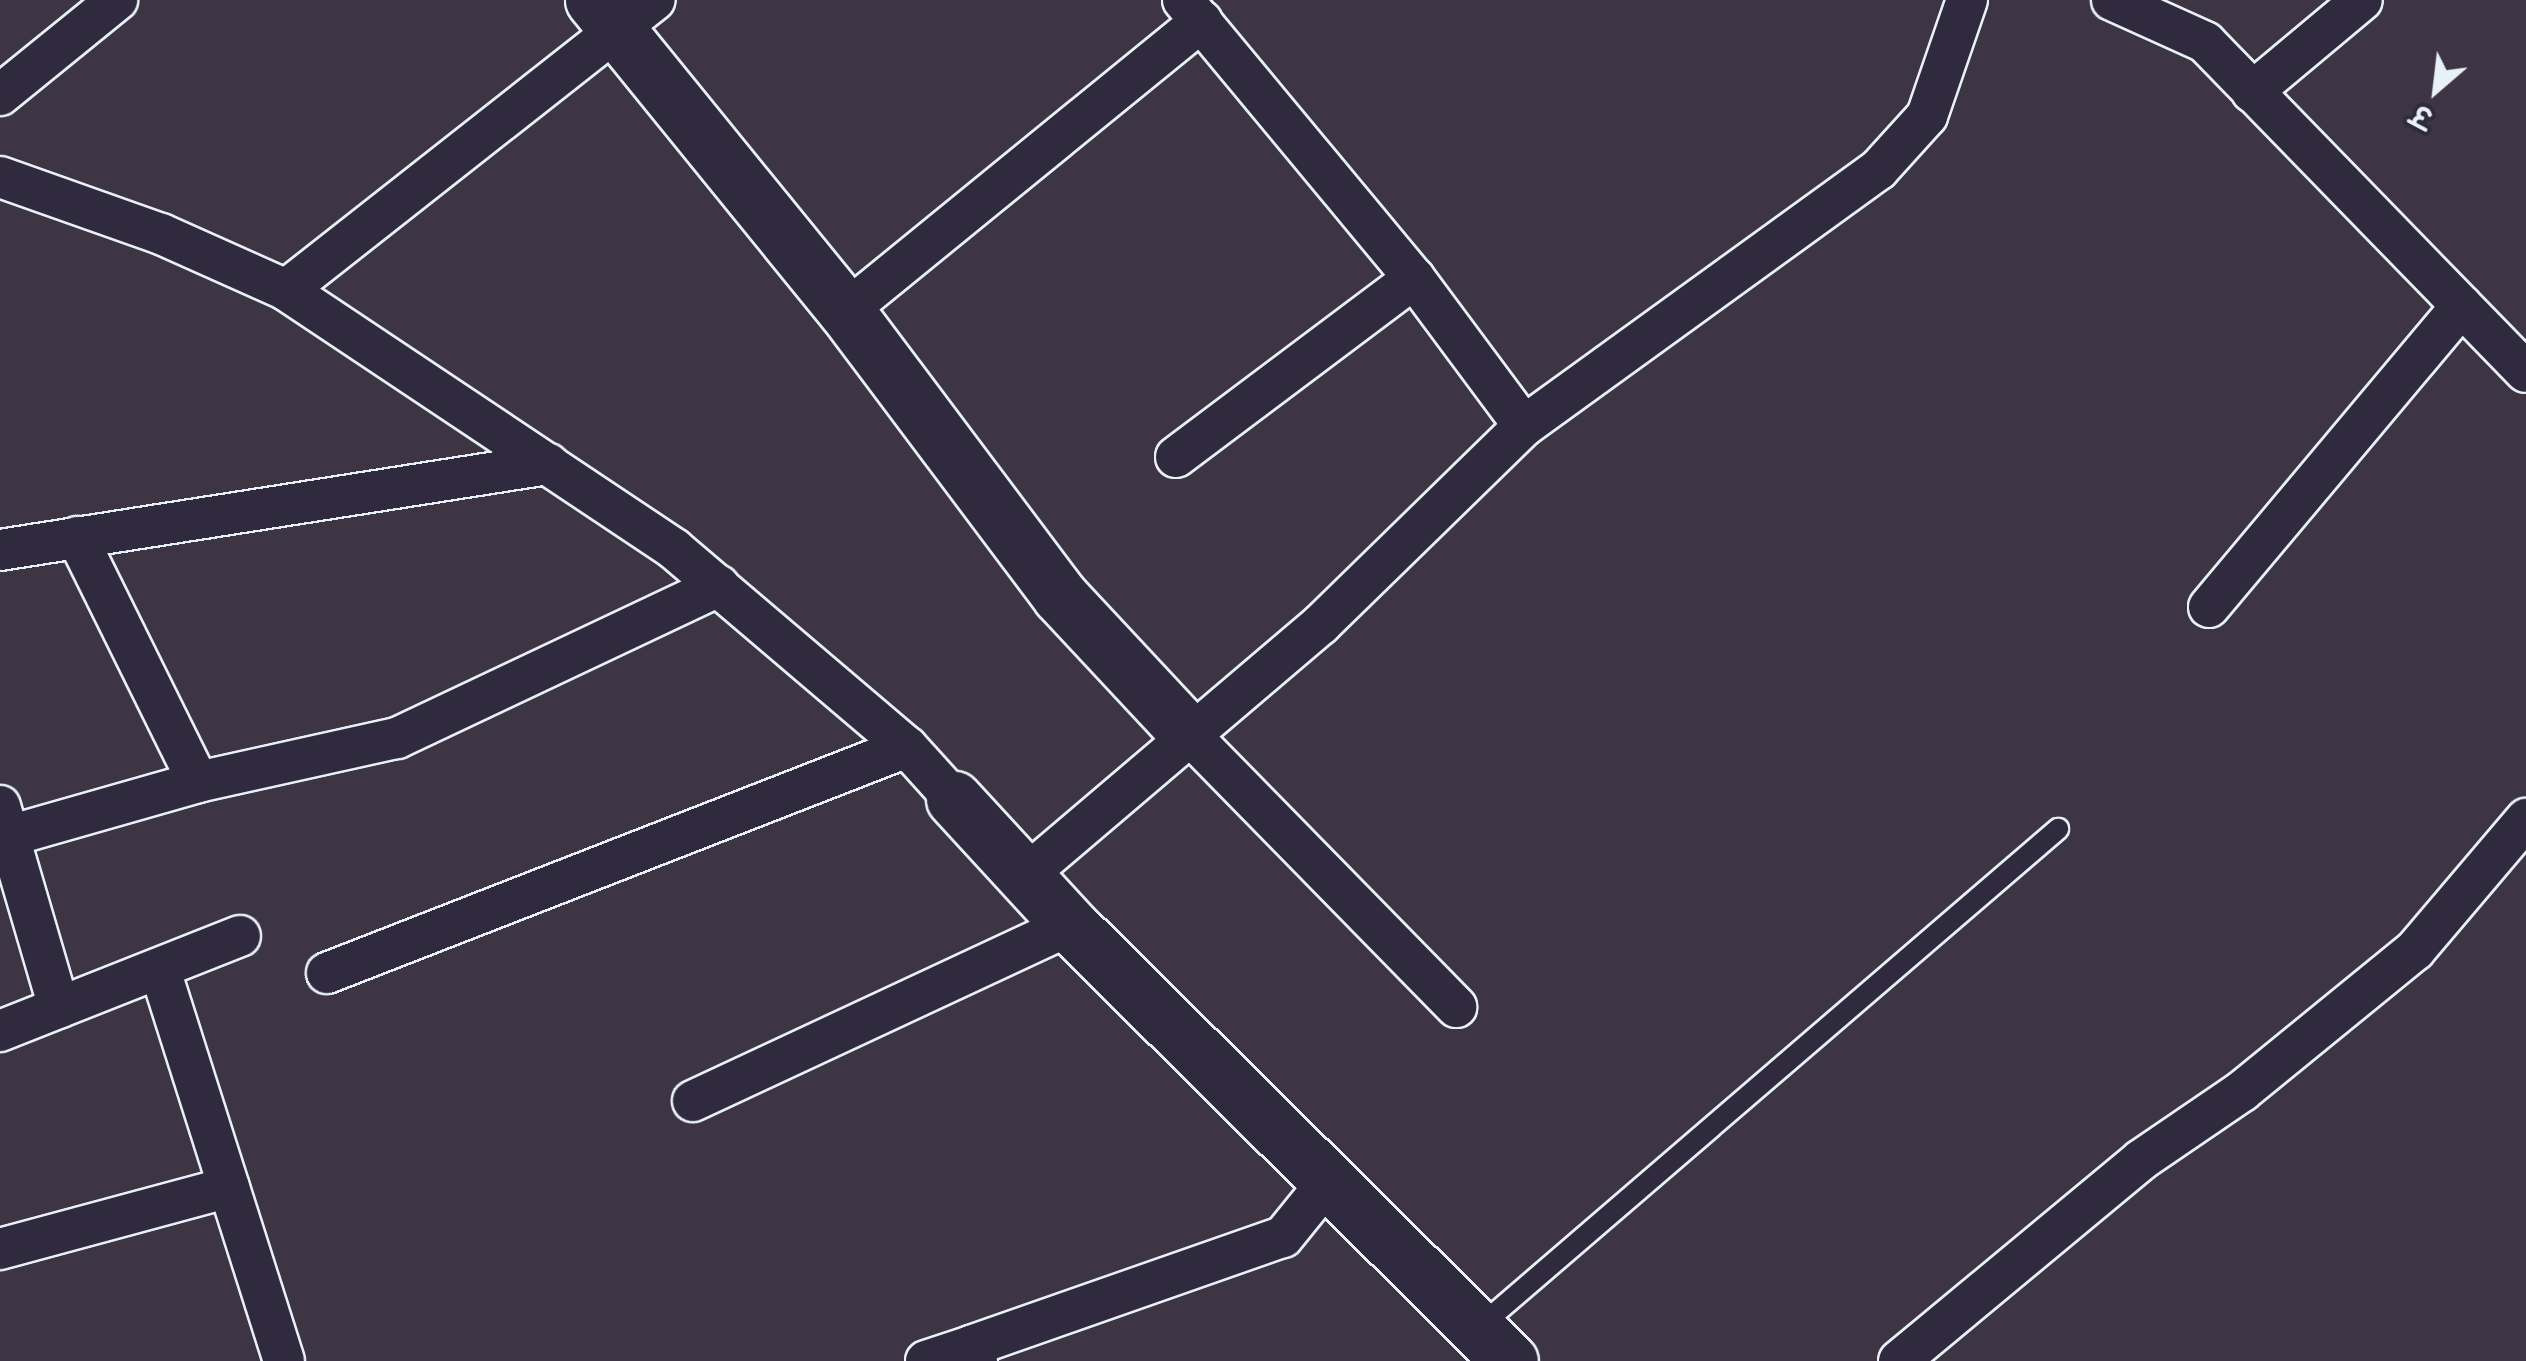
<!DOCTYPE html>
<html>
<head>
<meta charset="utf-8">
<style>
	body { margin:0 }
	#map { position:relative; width:2526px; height:1361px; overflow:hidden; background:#3d3544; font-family:"Patrick Hand","Playpen Sans Deva",sans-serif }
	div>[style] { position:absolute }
	.roads { filter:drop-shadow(2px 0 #e8f1f8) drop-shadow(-2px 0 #e8f1f8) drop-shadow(0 2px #e8f1f8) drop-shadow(0 -2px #e8f1f8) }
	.lane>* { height:20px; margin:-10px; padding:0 10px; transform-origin:10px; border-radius:10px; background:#2f2a3d }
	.street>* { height:40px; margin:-20px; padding:0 20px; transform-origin:20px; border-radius:20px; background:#2f2a3d }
	.secondary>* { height:55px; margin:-27.5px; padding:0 27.5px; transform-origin:27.5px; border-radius:27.5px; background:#2f2a3d }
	span { translate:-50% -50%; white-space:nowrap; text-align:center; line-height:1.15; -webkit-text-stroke:10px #2f2a3d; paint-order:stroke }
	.north { position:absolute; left:2386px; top:40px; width:100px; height:100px; -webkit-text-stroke:8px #2f2a3d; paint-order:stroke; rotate:208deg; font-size:28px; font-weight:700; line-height:40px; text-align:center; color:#e8f1f8 }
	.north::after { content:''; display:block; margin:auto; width:35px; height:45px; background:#e8f1f8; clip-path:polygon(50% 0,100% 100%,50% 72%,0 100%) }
</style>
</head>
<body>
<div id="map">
	<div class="roads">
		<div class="lane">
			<i style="left:1479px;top:1327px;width:764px;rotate:-40.7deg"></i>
		</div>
		<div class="street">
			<i style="left:1183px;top:0;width:361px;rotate:50.3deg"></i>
			<i style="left:1414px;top:278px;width:184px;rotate:53.4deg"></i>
			<i style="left:2112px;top:0;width:102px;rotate:24.3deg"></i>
			<i style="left:2205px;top:42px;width:460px;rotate:45.8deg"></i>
			<i style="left:2252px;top:92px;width:143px;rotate:-39.9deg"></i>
			<i style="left:0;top:95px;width:151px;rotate:-39.1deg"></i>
			<i style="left:0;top:177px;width:171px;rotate:19.5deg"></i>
			<i style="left:161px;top:234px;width:137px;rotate:24.1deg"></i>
			<i style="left:286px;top:290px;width:467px;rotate:33.7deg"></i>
			<i style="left:674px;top:549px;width:306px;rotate:40.4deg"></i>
			<i style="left:907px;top:747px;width:70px;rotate:47.9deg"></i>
			<i style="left:286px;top:290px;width:469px;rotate:-38.2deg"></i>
			<i style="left:846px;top:311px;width:459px;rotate:-39.2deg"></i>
			<i style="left:1176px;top:457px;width:298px;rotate:-36.9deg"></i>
			<i style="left:77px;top:537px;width:273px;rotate:63.7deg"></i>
			<i style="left:0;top:550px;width:555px;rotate:-8.92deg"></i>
			<i style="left:2209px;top:607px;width:393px;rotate:-50deg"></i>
			<i style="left:1187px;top:732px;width:385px;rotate:45.6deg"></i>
			<i style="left:0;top:806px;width:210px;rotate:73.7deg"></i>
			<i style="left:9px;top:836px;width:197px;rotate:-15.9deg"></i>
			<i style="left:198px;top:782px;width:204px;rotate:-12.5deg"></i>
			<i style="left:397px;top:738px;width:356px;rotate:-25.3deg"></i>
			<i style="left:1025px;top:876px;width:389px;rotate:-40.4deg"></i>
			<i style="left:1321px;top:624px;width:284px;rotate:-44.3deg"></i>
			<i style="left:1524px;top:426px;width:437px;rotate:-35.9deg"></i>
			<i style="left:1878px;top:170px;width:73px;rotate:-47.8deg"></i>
			<i style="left:1927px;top:116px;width:123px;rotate:-71deg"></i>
			<i style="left:160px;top:970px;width:410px;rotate:72.4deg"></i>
			<i style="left:327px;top:973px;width:622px;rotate:-21.29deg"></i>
			<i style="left:0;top:1031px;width:258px;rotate:-21.6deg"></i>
			<i style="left:693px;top:1101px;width:416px;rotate:-25deg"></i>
			<i style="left:0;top:1249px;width:237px;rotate:-15.1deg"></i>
			<i style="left:971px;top:1346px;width:330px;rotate:-19.3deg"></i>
			<i style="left:1283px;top:1237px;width:75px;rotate:-51deg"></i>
			<i style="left:926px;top:1361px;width:47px;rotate:-18.4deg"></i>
			<i style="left:971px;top:1346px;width:16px;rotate:68deg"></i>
			<i style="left:1899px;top:1361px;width:315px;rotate:-39.7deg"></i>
			<i style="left:2141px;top:1160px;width:122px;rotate:-34.3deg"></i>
			<i style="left:2242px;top:1091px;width:223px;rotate:-39.2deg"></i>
			<i style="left:2415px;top:950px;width:172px;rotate:-49.7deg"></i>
		</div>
		<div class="secondary">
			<i style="left:593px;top:0;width:401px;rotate:50.9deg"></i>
			<i style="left:846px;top:311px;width:356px;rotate:53.1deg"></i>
			<i style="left:1060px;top:596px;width:186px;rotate:47deg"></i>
			<i style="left:954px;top:799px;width:171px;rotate:47.4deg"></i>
			<i style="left:1070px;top:925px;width:619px;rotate:44.74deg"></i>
		</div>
	</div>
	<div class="north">उ</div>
</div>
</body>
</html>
